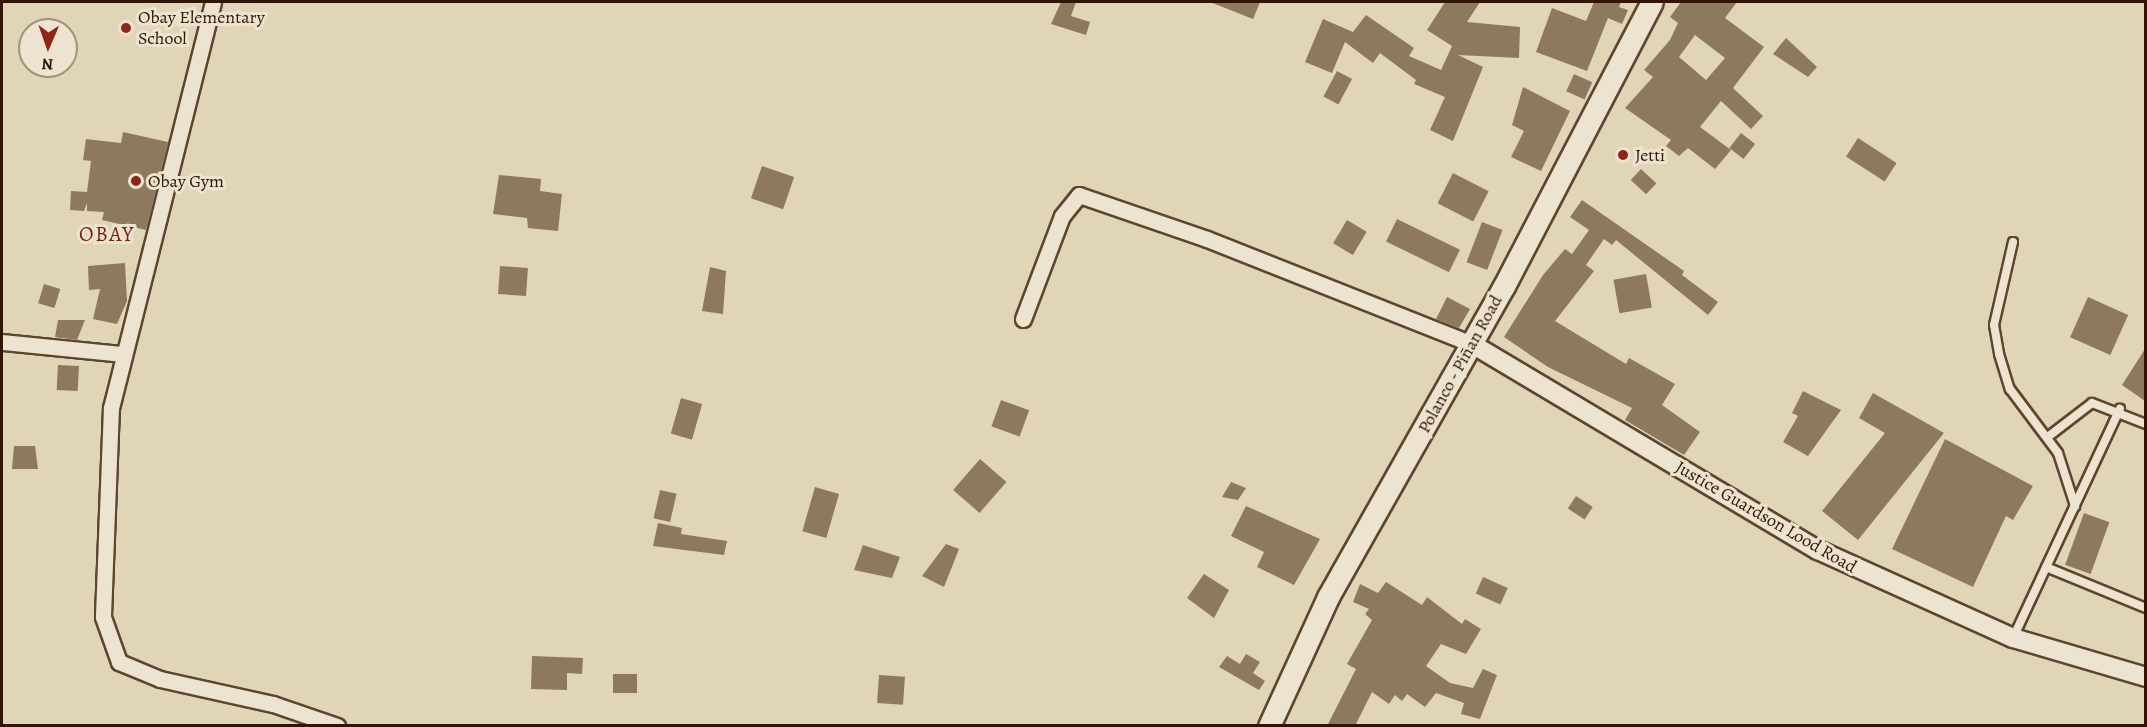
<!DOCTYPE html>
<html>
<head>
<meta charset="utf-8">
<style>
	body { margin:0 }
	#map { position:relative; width:2147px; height:727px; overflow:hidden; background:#e1d5b7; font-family:Alegreya,serif }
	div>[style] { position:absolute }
	.building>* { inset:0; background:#8d7960; transform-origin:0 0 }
	.roads { filter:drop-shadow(2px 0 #5e452e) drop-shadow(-2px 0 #5e452e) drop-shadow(0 2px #5e452e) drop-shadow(0 -2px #5e452e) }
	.service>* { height:8px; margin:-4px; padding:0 4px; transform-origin:4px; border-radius:4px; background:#ece4d0 }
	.minor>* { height:15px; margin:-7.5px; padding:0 7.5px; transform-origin:7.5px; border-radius:7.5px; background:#ece4d0 }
	.tertiary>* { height:18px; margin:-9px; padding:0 9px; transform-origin:9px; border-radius:9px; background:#ece4d0 }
	.secondary>* { height:21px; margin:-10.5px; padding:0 10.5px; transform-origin:10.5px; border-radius:10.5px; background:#ece4d0 }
	.dots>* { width:16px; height:16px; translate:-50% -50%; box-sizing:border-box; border:3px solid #ece4d0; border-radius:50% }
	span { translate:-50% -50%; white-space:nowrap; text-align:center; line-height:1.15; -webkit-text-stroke:6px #ece4d0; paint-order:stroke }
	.poi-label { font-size:18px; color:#321501 }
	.left { translate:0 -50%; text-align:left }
	.street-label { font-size:18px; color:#321501 }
	.quarter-label { font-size:21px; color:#7a1f14; letter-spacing:1.5px }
	.frame { position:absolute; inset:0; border:3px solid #321501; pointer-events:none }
	.north { position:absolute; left:18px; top:18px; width:60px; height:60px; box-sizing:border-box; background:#ece4d0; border:2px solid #a2917d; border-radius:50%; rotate:182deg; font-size:16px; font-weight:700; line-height:24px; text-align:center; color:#321501 }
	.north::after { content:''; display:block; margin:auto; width:21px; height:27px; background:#8f2418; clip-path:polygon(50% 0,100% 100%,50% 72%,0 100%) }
</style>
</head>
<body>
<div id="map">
	<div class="building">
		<i style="clip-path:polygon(1061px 2px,1076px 2px,1071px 16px,1090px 22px,1086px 35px,1051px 24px)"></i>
		<i style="clip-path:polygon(1210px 2px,1260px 2px,1253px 19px)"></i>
		<i style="clip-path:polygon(1445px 2px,1480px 2px,1467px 22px,1520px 27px,1519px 58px,1458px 55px,1483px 67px,1453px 141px,1430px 130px,1445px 97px,1414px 84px,1416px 80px,1380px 53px,1373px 63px,1345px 42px,1332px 73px,1305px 62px,1323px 19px,1353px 32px,1366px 15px,1414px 48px,1409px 56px,1441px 70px,1452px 46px,1427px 30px)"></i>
		<i style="clip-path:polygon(1594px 2px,1621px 2px,1619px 7px,1628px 10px,1622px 24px,1608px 18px,1587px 71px,1536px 52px,1552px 8px,1586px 21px)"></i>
		<i style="clip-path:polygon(evenodd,1681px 2px,1737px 2px,1725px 18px,1764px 47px,1733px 88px,1763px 116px,1751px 129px,1721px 101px,1700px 127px,1731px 150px,1715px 169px,1688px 148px,1679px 156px,1666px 146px,1671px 140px,1625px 108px,1653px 77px,1644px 70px,1670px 40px,1678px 23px,1670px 17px,1681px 2px,1695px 35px,1725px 58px,1706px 80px,1679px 57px,1695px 35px)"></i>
		<i style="clip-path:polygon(1786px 38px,1817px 67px,1808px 77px,1773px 54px)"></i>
		<i style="left:1337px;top:71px;width:17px;height:29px;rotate:28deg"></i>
		<i style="left:1574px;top:74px;width:20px;height:19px;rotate:24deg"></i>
		<i style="clip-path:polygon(1523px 87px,1570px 111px,1541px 171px,1511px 157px,1524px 131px,1512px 125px)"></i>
		<i style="clip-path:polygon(123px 132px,168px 142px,146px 230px,102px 220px,104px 212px,87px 211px,87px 203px,84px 211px,70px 210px,71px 191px,87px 192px,91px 161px,83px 160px,86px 139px,121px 143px)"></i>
		<i style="left:1741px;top:133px;width:18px;height:19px;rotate:38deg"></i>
		<i style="left:1858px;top:138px;width:46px;height:22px;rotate:33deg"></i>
		<i style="left:762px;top:166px;width:34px;height:34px;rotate:19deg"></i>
		<i style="left:1641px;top:169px;width:21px;height:15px;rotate:43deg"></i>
		<i style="left:1453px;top:173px;width:40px;height:34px;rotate:27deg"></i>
		<i style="clip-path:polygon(499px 175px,541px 179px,540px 191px,562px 194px,558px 231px,528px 228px,527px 218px,493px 214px)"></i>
		<i style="clip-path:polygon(1582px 200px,1684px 271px,1682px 275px,1718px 302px,1708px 315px,1616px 240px,1612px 245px,1604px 239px,1586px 265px,1594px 271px,1555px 321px,1626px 364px,1629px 358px,1675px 384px,1662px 405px,1700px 432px,1684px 455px,1625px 420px,1632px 408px,1548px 367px,1504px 337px,1543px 275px,1565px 249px,1572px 254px,1589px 230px,1570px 217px)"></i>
		<i style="left:1397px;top:219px;width:70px;height:25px;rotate:26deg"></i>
		<i style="left:1347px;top:220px;width:23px;height:27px;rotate:31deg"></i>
		<i style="left:1482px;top:222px;width:22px;height:43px;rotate:21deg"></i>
		<i style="clip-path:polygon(125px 263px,127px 301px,117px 324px,93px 319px,100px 289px,89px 290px,88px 266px)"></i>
		<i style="left:500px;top:266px;width:28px;height:28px;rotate:4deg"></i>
		<i style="clip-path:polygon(710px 267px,726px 271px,723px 314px,702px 311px)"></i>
		<i style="left:1646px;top:274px;width:34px;height:33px;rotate:80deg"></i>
		<i style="left:44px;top:284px;width:17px;height:20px;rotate:17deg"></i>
		<i style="clip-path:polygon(1447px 297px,1470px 309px,1459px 328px,1436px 319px)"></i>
		<i style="left:2088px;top:297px;width:44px;height:44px;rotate:24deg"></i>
		<i style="clip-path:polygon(58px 320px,85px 320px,77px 340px,55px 337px)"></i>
		<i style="clip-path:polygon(2145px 349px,2145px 401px,2122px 385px)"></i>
		<i style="left:58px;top:365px;width:21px;height:25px;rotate:3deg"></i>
		<i style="clip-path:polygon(1803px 391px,1841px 410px,1808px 456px,1783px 442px,1798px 416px,1792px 413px)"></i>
		<i style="clip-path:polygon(1873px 393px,1944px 433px,1858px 540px,1822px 511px,1885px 433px,1859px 418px)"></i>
		<i style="left:681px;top:398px;width:22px;height:37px;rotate:16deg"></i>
		<i style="left:1001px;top:400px;width:30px;height:28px;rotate:20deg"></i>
		<i style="clip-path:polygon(1945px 439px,2033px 486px,2013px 520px,2006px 516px,1973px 587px,1892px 549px)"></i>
		<i style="clip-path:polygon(14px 446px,35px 446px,38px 469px,12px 469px)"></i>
		<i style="left:980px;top:459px;width:35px;height:41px;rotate:41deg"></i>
		<i style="clip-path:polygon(1231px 482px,1246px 488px,1238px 500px,1222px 497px)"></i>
		<i style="left:815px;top:487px;width:25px;height:46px;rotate:16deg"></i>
		<i style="left:660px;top:490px;width:17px;height:29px;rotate:13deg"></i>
		<i style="left:1576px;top:496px;width:20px;height:15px;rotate:33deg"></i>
		<i style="clip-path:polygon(1246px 506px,1320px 539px,1294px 585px,1257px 567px,1264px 552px,1231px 536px)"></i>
		<i style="left:2084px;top:513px;width:27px;height:55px;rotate:20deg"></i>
		<i style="clip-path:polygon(658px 523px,682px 528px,681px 534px,727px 541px,724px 555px,653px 546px)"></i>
		<i style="clip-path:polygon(946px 544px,959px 549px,944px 587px,922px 576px)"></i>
		<i style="clip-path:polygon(863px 545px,900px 557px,892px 578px,854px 570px)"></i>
		<i style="clip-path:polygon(1204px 574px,1229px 590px,1214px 618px,1187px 598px)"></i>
		<i style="left:1483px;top:577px;width:27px;height:18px;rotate:24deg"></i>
		<i style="clip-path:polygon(1386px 582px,1422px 605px,1427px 597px,1462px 624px,1465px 619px,1481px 629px,1466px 654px,1441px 644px,1426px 666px,1450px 683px,1473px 688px,1483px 669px,1497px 675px,1480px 719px,1461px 714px,1464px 703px,1436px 693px,1425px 707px,1407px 694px,1402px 701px,1395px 695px,1389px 704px,1372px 692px,1355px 726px,1327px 726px,1356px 669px,1347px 664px,1372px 620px,1365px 614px,1369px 609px,1353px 602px,1360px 584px,1378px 593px)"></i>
		<i style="clip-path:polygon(1246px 654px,1260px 662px,1253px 673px,1265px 681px,1259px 690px,1219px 667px,1227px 656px,1240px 664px)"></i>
		<i style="clip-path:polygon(532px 656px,583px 658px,582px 674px,567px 673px,567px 690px,531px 689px)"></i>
		<i style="left:613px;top:674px;width:24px;height:19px"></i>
		<i style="left:879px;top:675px;width:26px;height:28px;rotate:4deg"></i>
	</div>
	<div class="roads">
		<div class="service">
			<i style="left:2013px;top:242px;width:85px;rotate:102.9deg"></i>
			<i style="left:1994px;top:325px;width:29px;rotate:80deg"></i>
			<i style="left:1999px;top:354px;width:37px;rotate:73deg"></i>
			<i style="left:2010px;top:389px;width:80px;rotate:53.1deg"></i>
			<i style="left:2058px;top:453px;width:56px;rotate:72.2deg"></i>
			<i style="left:2049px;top:436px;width:54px;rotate:-37.5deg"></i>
			<i style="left:2092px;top:403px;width:58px;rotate:21.3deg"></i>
			<i style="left:2046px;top:567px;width:108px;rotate:22.3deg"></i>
			<i style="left:2013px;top:638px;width:253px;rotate:-65deg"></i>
		</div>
		<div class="minor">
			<i style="left:213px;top:2px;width:418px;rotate:104.1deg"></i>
			<i style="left:111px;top:407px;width:210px;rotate:92.2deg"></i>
			<i style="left:103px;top:617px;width:48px;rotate:70.4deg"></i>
			<i style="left:119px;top:662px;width:44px;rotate:22.5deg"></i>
			<i style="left:160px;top:679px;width:116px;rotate:12.5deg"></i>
			<i style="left:273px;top:704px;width:68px;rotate:19deg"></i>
			<i style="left:1023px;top:319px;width:110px;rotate:-69.3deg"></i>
			<i style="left:1062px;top:216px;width:27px;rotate:-51deg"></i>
			<i style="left:1079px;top:195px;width:135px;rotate:19deg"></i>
			<i style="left:1207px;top:239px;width:285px;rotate:21.6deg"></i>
			<i style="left:2px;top:342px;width:122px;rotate:5.7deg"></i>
		</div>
		<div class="tertiary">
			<i style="left:1472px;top:344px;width:403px;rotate:30.8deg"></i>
			<i style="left:1818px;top:550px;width:214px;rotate:24.3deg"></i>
			<i style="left:2013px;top:638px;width:139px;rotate:16.3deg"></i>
		</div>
		<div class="secondary">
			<i style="left:1269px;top:726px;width:142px;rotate:-65.4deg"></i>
			<i style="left:1328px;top:597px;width:357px;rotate:-60.5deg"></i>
			<i style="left:1504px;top:286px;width:320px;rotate:-62.5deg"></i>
		</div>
	</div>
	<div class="dots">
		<i style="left:126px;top:28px;background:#8f2418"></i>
		<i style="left:1623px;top:155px;background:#8f2418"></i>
		<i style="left:136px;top:181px;background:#8f2418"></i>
	</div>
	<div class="poi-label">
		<span class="left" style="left:138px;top:28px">Obay Elementary<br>School</span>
		<span class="left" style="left:1635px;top:155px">Jetti</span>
		<span class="left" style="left:148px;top:181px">Obay Gym</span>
	</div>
	<div class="street-label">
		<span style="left:1460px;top:364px;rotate:-61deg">Polanco - Piñan Road</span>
		<span style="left:1766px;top:517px;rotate:30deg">Justice Guardson Lood Road</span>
	</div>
	<div class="quarter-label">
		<span style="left:107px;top:234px">OBAY</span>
	</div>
	<div class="frame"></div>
	<div class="north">N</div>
</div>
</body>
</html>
